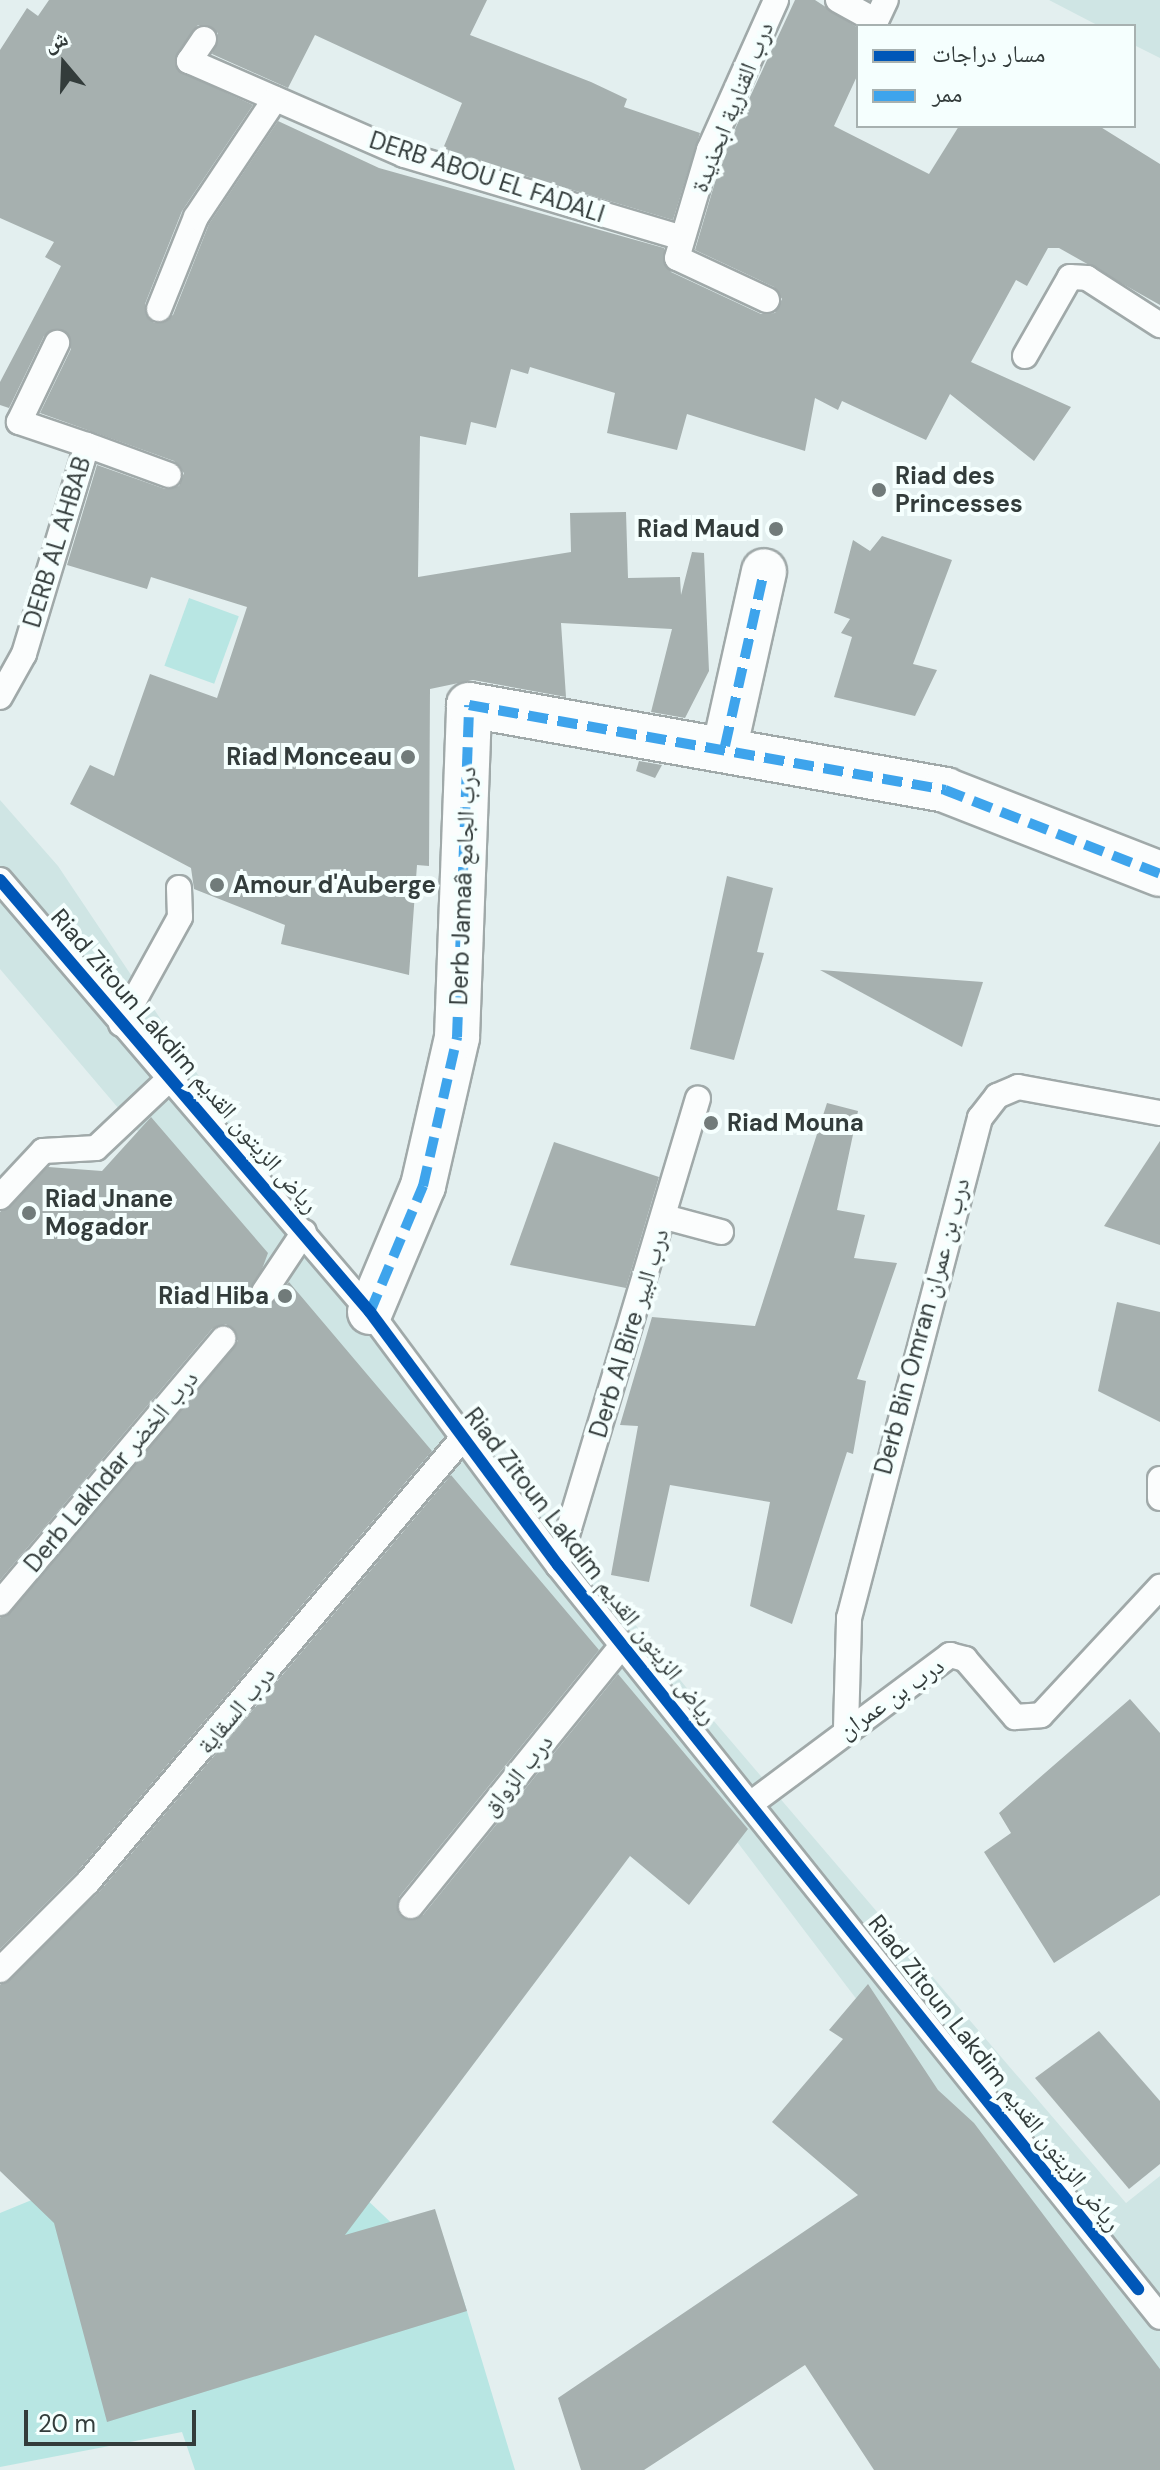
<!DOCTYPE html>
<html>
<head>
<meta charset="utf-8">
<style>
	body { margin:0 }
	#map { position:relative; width:1160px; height:2470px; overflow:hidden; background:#e3efef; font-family:"DM Sans","Noto Naskh Arabic",sans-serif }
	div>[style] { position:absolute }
	.built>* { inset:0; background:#cfe5e4 }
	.green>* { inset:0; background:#b8e6e3; transform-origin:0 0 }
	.building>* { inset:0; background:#a6b0af }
	.roads { filter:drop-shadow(2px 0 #a0a9a9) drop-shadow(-2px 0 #a0a9a9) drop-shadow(0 2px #a0a9a9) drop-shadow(0 -2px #a0a9a9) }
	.lane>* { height:24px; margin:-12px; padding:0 12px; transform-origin:12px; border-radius:12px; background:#fbfdfd }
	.street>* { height:44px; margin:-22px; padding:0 22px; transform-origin:22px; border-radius:22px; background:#fbfdfd }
	.quiet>* { height:10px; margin-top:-5px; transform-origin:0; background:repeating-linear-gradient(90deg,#3ea4ec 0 20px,transparent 0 30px) }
	.cycleway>* { height:12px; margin:-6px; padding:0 6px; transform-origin:6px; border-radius:6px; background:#0057b8 }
	.dots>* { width:22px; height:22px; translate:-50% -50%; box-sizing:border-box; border:4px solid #f5fffe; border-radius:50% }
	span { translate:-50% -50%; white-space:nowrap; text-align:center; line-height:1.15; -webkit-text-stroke:8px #f5fffe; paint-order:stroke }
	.street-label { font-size:24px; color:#333c3b }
	.poi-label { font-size:24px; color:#333c3b; font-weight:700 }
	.left { translate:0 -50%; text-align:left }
	.right { translate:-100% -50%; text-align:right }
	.legend { position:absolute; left:856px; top:24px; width:280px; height:104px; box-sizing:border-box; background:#f5fffe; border:2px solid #a7b1b0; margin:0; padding:10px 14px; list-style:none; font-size:24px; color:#333c3b }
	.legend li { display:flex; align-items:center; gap:16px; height:40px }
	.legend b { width:40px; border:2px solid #a7b1b0 }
	.north { position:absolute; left:24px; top:24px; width:80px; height:80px; -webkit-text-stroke:6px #f5fffe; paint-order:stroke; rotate:341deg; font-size:22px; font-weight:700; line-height:32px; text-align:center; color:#333c3b }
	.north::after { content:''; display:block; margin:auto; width:28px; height:36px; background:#333c3b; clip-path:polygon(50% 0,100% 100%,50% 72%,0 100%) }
	.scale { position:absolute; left:24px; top:2410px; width:172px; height:36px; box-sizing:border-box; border:4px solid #333c3b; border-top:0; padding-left:10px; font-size:24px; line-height:28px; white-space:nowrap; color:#333c3b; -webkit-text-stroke:6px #f5fffe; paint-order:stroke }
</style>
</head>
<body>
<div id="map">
	<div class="built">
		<i style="clip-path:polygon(1049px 0,1160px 0,1160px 58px,1134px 45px,1134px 26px,1099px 26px)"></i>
		<i style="clip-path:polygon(0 800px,58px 866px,241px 1139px,707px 1713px,1126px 2203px,1160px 2176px,1160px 2399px,697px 1789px,0 969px)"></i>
	</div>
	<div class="green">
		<i style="left:189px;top:598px;width:53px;height:72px;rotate:20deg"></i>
		<i style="clip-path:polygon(266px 2104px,460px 2288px,515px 2470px,195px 2470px,182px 2432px,0 2467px,0 2213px)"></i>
	</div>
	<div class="building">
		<i style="clip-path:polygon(49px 0,487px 0,470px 35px,591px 82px,627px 99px,624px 107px,700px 133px,673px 220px,442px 151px,462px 103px,315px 35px,288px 88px,212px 54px,218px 33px,198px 25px,177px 53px,177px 70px,253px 105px,182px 211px,145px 304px,154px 323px,173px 315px,209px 224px,278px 121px,379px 168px,664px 248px,671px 272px,761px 314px,775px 313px,782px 299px,774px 287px,695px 250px,723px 155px,795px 0,815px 0,858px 28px,858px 74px,834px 126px,929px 174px,959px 126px,1099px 126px,1160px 164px,1160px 305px,1059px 248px,1048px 248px,1027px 286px,1016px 280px,971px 362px,1071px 407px,1034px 461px,950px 394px,926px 440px,842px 401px,838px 410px,815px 398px,805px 451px,687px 414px,677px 450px,607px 433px,615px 393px,530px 367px,528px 374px,511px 369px,496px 428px,471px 422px,466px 445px,420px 436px,418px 577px,571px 552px,570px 513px,626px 512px,628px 578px,680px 577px,681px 595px,692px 552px,704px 553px,709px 671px,685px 718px,651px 712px,672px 629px,561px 623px,566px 697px,473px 680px,430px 689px,429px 866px,417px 865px,409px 975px,281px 944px,285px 925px,194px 889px,191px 868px,70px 804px,90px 765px,114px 776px,150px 674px,217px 698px,247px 607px,151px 577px,147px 589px,67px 565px,97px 465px,165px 489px,179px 486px,184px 473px,174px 461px,40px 413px,71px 349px,64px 330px,44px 336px,9px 408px,0 405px,0 382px,61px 266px,45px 257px,54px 242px,0 218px,0 50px,27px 8px,38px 16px)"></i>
		<i style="clip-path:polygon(882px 536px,952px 560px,913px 664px,937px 670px,915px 716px,834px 697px,852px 637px,841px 633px,850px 619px,834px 613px,853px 540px,870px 551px)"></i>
		<i style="clip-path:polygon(639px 761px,662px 765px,655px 778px,636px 771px)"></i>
		<i style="clip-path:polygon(727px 876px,773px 888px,757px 952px,764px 953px,734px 1060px,690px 1049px)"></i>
		<i style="clip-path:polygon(820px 970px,983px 982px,962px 1047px)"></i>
		<i style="clip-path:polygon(827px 1103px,858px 1111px,837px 1210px,865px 1215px,854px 1258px,897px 1263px,857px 1379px,866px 1381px,853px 1454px,847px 1452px,792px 1624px,750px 1606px,770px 1502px,670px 1485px,649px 1582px,611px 1575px,638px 1426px,620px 1425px,652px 1317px,755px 1326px)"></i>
		<i style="clip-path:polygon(151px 1117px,268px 1253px,251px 1299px,270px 1306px,289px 1282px,432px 1451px,77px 1872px,0 1949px,0 1618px,238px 1341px,226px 1324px,212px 1329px,0 1580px,0 1212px,48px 1167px,102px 1171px)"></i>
		<i style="clip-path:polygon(1160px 1141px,1160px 1245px,1104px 1226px)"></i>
		<i style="clip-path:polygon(554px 1142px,659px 1177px,626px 1288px,510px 1265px)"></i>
		<i style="clip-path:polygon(1117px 1302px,1160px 1312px,1160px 1422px,1098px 1391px)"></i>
		<i style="clip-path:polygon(451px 1475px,599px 1650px,399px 1897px,401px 1917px,423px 1915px,618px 1674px,748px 1829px,689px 1905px,630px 1856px,345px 2235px,435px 2209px,467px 2311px,107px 2422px,54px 2223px,0 2171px,0 1985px,99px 1892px)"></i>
		<i style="clip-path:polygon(1130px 1699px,1160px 1733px,1160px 1895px,1054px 1963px,984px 1852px,1011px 1833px,999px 1813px)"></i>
		<i style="clip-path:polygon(868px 1984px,938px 2090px,974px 2123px,1160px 2369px,1160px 2470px,874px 2470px,805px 2365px,644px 2470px,581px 2470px,558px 2398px,858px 2195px,772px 2122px,843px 2039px,829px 2030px)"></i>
		<i style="clip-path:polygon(1099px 2031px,1160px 2101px,1160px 2164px,1129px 2189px,1035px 2078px)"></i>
	</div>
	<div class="roads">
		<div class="lane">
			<i style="left:838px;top:0;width:43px;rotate:28.9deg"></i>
			<i style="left:876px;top:21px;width:23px;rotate:-65deg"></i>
			<i style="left:204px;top:39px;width:27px;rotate:124deg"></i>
			<i style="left:189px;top:61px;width:235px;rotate:23.6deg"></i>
			<i style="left:404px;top:155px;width:290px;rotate:16.6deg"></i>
			<i style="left:767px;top:300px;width:99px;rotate:-155deg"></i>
			<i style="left:677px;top:258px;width:113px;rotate:-73.5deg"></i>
			<i style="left:709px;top:150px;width:164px;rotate:-65.9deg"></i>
			<i style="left:159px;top:309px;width:99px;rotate:-68.1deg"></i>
			<i style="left:196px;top:217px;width:142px;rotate:-56.2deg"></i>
			<i style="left:1025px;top:356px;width:91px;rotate:-60.3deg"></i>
			<i style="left:1070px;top:277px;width:17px;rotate:3deg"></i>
			<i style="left:1087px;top:278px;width:87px;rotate:32.8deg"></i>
			<i style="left:87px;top:445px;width:87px;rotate:20.1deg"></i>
			<i style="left:0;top:697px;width:49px;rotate:-60.8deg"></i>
			<i style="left:24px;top:654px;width:218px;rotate:-73.2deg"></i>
			<i style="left:87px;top:445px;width:72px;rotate:-161.3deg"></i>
			<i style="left:19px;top:422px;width:88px;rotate:-64.3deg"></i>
			<i style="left:0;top:880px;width:569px;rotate:49.42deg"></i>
			<i style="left:370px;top:1312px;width:315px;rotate:53.4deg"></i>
			<i style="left:558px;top:1565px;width:963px;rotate:51.32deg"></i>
			<i style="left:121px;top:1024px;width:122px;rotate:-61.1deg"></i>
			<i style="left:180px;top:917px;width:29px;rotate:-92deg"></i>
			<i style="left:0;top:1197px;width:63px;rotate:-46.9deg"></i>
			<i style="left:43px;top:1151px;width:53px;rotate:-3.2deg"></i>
			<i style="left:96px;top:1148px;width:98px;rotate:-43.3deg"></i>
			<i style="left:665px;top:1217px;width:58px;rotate:15deg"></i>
			<i style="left:264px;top:1292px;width:72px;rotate:-56.3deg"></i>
			<i style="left:1160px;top:1479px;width:19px;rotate:90deg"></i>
			<i style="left:558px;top:1565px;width:487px;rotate:-73.3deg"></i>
			<i style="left:0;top:1603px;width:346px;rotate:-49.8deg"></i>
			<i style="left:846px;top:1728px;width:110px;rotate:-88.4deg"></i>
			<i style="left:849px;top:1618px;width:517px;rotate:-75.32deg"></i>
			<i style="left:980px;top:1118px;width:28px;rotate:-52deg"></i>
			<i style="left:997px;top:1096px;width:23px;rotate:-23deg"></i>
			<i style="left:1018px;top:1087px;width:144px;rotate:10.4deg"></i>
			<i style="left:753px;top:1802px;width:246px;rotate:-36.7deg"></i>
			<i style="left:950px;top:1655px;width:16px;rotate:15deg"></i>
			<i style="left:965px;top:1659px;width:77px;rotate:49.2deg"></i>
			<i style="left:1015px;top:1717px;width:26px;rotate:-4deg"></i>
			<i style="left:1041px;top:1715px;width:175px;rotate:-47.1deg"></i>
			<i style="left:411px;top:1906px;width:337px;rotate:-51deg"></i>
			<i style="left:0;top:1970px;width:124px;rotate:-45deg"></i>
			<i style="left:88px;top:1882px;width:578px;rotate:-49.84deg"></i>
		</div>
		<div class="street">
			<i style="left:725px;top:746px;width:179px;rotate:-77.4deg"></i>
			<i style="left:370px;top:1312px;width:137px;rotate:-67.2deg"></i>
			<i style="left:423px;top:1186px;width:153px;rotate:-77.1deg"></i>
			<i style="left:457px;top:1037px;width:332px;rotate:-87.9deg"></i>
			<i style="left:469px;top:705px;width:484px;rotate:10.1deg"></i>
			<i style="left:945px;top:790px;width:231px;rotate:21.3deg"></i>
		</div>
	</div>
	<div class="quiet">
		<i style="left:725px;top:746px;width:179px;rotate:-77.4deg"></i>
		<i style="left:370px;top:1312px;width:137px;rotate:-67.2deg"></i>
		<i style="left:423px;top:1186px;width:153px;rotate:-77.1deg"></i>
		<i style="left:457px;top:1037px;width:332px;rotate:-87.9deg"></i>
		<i style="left:469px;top:705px;width:484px;rotate:10.1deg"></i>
		<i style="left:945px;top:790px;width:231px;rotate:21.3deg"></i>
	</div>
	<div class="cycleway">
		<i style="left:0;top:880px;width:569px;rotate:49.42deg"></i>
		<i style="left:370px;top:1312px;width:315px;rotate:53.4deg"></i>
		<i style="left:558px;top:1565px;width:928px;rotate:51.3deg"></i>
	</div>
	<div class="dots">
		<i style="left:879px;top:490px;background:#717b7a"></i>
		<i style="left:776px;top:529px;background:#717b7a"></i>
		<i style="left:408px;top:757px;background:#717b7a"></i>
		<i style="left:217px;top:885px;background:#717b7a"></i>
		<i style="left:711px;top:1123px;background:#717b7a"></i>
		<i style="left:29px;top:1213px;background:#717b7a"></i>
		<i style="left:285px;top:1296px;background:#717b7a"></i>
	</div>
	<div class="street-label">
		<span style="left:732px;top:107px;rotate:-68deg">درب القنارية ابحذيدة</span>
		<span style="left:487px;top:177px;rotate:18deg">DERB ABOU EL FADALI</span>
		<span style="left:57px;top:542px;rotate:-73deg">DERB AL AHBAB</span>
		<span style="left:463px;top:886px;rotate:-88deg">Derb Jamaâ درب الجامع</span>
		<span style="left:185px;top:1061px;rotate:49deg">Riad Zitoun Lakdim رياض الزيتون القديم</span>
		<span style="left:922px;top:1326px;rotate:-75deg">Derb Bin Omran درب بن عمران</span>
		<span style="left:629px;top:1333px;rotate:-73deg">Derb Al Bire درب البير</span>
		<span style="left:111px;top:1471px;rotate:-50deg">Derb Lakhdar درب الخضر</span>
		<span style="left:591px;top:1566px;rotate:52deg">Riad Zitoun Lakdim رياض الزيتون القديم</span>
		<span style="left:891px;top:1698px;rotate:-35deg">درب بن عمران</span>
		<span style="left:236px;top:1710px;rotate:-50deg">درب السقاية</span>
		<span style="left:517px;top:1775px;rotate:-51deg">درب الزواق</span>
		<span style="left:995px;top:2073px;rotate:52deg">Riad Zitoun Lakdim رياض الزيتون القديم</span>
	</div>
	<div class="poi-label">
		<span class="left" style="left:895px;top:490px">Riad des<br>Princesses</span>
		<span class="right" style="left:760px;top:529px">Riad Maud</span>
		<span class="right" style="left:392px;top:757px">Riad Monceau</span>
		<span class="left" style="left:233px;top:885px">Amour d'Auberge</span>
		<span class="left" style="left:727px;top:1123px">Riad Mouna</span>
		<span class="left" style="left:45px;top:1213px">Riad Jnane<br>Mogador</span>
		<span class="right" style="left:269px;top:1296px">Riad Hiba</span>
	</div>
	<ul class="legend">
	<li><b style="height:10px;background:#0057b8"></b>مسار دراجات</li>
	<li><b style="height:10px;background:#3ea4ec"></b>ممر</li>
	</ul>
	<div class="north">ش</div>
	<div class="scale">20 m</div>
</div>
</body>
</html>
